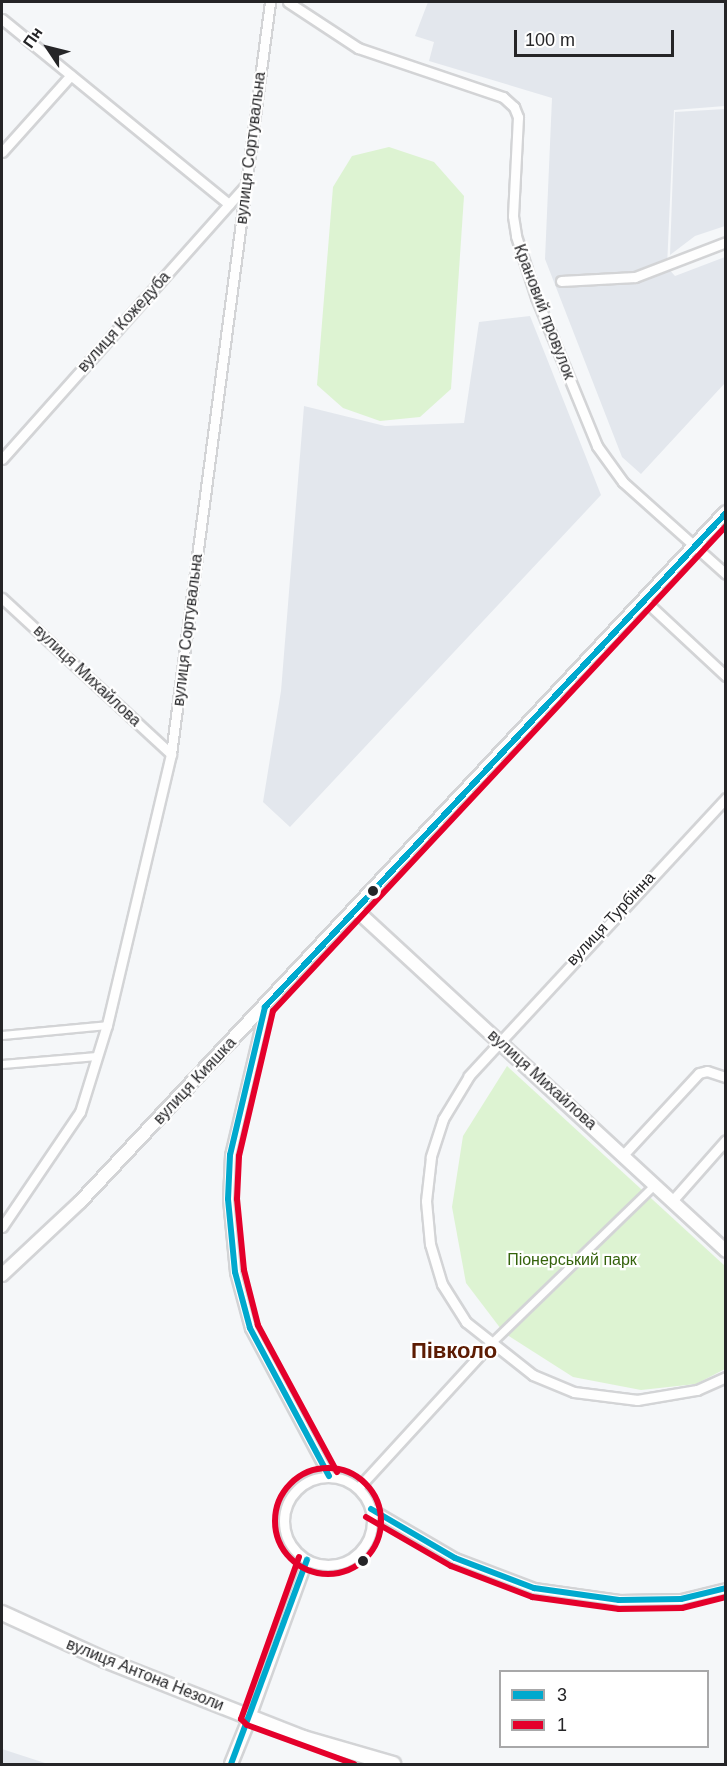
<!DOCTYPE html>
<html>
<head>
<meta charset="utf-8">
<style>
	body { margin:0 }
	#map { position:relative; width:727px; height:1766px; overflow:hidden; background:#f5f7f9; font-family:Arial,sans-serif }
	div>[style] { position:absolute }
	.built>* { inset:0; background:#e3e7ed }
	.green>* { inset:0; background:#ddf3d2 }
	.roads { filter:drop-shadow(2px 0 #d3d4d6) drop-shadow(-2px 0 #d3d4d6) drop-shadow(0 2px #d3d4d6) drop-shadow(0 -2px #d3d4d6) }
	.pedestrian>* { height:7px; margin:-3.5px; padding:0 3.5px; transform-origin:3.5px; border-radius:3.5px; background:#fefefe }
	.minor>* { height:9px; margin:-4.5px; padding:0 4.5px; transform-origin:4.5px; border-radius:4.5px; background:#fefefe }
	.minor>.ring { margin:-4.5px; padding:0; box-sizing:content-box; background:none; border:9px solid #fefefe; border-radius:50% }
	.tertiary>* { height:12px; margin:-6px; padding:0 6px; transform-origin:6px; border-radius:6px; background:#fefefe }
	.secondary>* { height:14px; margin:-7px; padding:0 7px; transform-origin:7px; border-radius:7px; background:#fefefe }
	.bus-1>* { height:6px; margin:-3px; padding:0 3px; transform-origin:3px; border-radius:3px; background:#00a9ce }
	.bus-2>* { height:6px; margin:-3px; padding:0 3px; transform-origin:3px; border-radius:3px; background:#e4002b }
	.bus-2>.ring { margin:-3px; padding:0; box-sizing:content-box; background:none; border:6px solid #e4002b; border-radius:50% }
	.dots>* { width:16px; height:16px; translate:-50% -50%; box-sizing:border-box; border:3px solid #fff; border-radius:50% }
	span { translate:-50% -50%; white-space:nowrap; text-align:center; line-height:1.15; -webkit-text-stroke:4.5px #fff; paint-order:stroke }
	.street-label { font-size:16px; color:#252527 }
	.park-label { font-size:16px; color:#35630d }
	.district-label { font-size:22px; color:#5d1c03; font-weight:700 }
	.frame { position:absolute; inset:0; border:3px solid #252527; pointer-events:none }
	.legend { position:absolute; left:499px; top:1670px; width:210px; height:78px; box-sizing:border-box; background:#fff; border:2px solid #a8a8a9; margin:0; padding:8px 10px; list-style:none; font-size:18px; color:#252527 }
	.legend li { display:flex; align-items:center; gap:12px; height:30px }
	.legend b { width:30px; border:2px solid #a8a8a9 }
	.north { position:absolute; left:18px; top:18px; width:60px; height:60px; -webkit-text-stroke:4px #fff; paint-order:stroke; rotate:305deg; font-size:16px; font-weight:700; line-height:24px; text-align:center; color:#252527 }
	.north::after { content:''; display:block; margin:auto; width:21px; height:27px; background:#252527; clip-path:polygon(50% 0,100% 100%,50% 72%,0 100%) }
	.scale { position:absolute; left:514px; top:30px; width:160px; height:27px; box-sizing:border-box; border:3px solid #252527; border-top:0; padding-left:8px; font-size:18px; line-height:21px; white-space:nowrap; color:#252527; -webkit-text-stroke:4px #fff; paint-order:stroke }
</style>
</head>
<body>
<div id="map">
	<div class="built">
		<i style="clip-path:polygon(428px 2px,725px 2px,725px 106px,674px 110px,667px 267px,675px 276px,725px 257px,725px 383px,641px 474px,622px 457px,545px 259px,552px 98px,429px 61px,434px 42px,415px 36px)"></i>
		<i style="clip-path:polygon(725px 109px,725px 226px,695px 236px,670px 255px,675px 112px)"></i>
		<i style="clip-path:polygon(530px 316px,601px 495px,290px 827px,263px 802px,281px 691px,304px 406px,385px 426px,464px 423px,479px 322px)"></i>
		<i style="clip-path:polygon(2px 1749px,48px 1764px,2px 1764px)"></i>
	</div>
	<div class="green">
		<i style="clip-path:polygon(389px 147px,434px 162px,464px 196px,451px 389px,420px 417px,380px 421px,343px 408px,317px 385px,333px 187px,352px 156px)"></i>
		<i style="clip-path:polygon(507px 1066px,725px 1266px,725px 1369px,696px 1384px,641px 1390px,573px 1377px,504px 1333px,466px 1283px,452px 1207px,463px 1136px)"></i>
	</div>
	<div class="roads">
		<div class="pedestrian">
			<i style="left:2px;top:1035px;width:105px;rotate:-5.4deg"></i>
			<i style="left:2px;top:1064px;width:95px;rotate:-4.8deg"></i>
			<i style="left:490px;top:1344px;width:228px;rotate:-44.1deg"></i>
		</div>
		<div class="minor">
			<i style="left:288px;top:2px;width:84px;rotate:33.3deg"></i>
			<i style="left:358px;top:48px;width:153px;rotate:18.7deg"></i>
			<i style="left:503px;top:97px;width:15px;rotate:42deg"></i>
			<i style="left:514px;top:107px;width:11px;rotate:68deg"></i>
			<i style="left:518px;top:117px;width:99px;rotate:92.9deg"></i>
			<i style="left:513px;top:216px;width:20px;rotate:81deg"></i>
			<i style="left:516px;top:236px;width:64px;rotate:71.8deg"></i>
			<i style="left:536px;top:297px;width:161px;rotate:67.7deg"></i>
			<i style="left:597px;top:446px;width:44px;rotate:54.2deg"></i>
			<i style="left:623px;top:482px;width:138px;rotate:41.8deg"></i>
			<i style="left:2px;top:19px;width:293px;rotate:39.2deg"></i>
			<i style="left:2px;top:152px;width:103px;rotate:-48.1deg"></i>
			<i style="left:561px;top:281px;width:74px;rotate:-3.1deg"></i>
			<i style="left:635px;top:277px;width:97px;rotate:-21deg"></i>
			<i style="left:2px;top:459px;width:367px;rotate:-48.3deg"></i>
			<i style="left:2px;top:598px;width:230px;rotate:42.7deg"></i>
			<i style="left:643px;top:599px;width:113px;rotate:42.9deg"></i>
			<i style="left:726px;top:798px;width:379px;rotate:132.8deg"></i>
			<i style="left:469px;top:1076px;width:50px;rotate:121.2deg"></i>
			<i style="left:443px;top:1119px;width:40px;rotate:108deg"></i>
			<i style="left:431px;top:1157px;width:44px;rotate:96.5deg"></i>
			<i style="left:426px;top:1201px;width:43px;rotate:84.7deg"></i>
			<i style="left:430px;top:1244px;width:42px;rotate:73.3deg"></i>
			<i style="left:442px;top:1284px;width:45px;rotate:57.7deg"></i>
			<i style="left:466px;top:1322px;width:85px;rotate:38.3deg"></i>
			<i style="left:533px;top:1375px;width:44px;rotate:22.5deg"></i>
			<i style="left:574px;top:1392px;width:64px;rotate:7.2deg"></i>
			<i style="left:637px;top:1400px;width:61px;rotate:-9.5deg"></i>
			<i style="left:697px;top:1390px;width:32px;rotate:-24deg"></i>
			<i style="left:265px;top:1007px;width:152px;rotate:103.3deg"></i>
			<i style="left:230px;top:1155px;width:44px;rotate:92.6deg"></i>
			<i style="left:228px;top:1199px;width:73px;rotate:84.5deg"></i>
			<i style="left:235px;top:1272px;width:58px;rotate:75deg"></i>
			<i style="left:250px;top:1328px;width:168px;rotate:61.9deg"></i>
			<i style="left:624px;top:1154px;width:110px;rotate:-47.2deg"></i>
			<i style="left:699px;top:1073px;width:8px;rotate:-14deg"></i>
			<i style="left:707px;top:1071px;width:20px;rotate:18deg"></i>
			<i style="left:672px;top:1201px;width:81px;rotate:-48.5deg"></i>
			<i style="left:2px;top:1227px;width:139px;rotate:-55.9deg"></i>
			<i style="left:80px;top:1112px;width:91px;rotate:-72.8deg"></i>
			<i style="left:107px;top:1025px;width:278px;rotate:-76.7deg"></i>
			<i style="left:171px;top:754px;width:758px;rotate:-82.5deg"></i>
			<i class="ring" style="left:284px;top:1477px;width:79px;height:79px"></i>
			<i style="left:358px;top:1488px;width:195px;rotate:-47.5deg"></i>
			<i style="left:371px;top:1509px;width:97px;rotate:30.3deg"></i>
			<i style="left:455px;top:1558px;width:85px;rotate:20.8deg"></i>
			<i style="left:534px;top:1588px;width:86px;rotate:8deg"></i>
			<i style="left:619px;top:1600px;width:62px;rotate:-0.9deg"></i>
			<i style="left:681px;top:1599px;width:46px;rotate:-13.7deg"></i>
			<i style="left:250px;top:1717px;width:167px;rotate:-70deg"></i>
		</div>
		<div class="tertiary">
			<i style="left:356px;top:910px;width:503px;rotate:42.66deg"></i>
			<i style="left:2px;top:1275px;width:107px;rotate:-43.1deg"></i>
			<i style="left:80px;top:1202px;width:945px;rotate:-46.89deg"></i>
			<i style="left:231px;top:1764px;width:51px;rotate:-68deg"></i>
		</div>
		<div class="secondary">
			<i style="left:2px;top:1613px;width:113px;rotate:24.5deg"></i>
			<i style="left:105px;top:1660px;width:213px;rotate:21.5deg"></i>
			<i style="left:303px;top:1738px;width:94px;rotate:16.1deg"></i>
		</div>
	</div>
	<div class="bus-1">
		<i style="left:329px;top:1476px;width:168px;rotate:-118.1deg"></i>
		<i style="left:250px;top:1328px;width:58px;rotate:-105deg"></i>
		<i style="left:235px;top:1272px;width:73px;rotate:-95.5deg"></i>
		<i style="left:228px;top:1199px;width:44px;rotate:-87.4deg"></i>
		<i style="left:230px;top:1155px;width:152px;rotate:-76.7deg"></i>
		<i style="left:265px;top:1007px;width:676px;rotate:-46.98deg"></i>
		<i style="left:371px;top:1509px;width:97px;rotate:30.3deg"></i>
		<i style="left:455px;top:1558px;width:85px;rotate:20.8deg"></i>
		<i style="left:534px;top:1588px;width:86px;rotate:8deg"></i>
		<i style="left:619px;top:1600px;width:62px;rotate:-0.9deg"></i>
		<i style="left:681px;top:1599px;width:46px;rotate:-13.7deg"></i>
		<i style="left:231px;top:1764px;width:218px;rotate:-69.6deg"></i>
	</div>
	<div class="bus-2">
		<i class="ring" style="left:275px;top:1468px;width:100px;height:100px"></i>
		<i style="left:337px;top:1472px;width:167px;rotate:-118.3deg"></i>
		<i style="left:258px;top:1325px;width:57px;rotate:-104.3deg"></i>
		<i style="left:244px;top:1270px;width:71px;rotate:-95.6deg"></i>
		<i style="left:237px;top:1199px;width:43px;rotate:-87.3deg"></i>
		<i style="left:239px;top:1156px;width:149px;rotate:-76.8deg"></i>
		<i style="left:273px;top:1011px;width:664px;rotate:-46.95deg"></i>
		<i style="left:366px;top:1517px;width:98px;rotate:30deg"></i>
		<i style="left:451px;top:1566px;width:87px;rotate:20.9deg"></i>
		<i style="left:532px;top:1597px;width:88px;rotate:7.9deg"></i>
		<i style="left:619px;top:1609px;width:63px;rotate:-0.9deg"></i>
		<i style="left:682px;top:1608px;width:45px;rotate:-14deg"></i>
		<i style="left:299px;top:1557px;width:172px;rotate:109.7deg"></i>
		<i style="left:241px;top:1719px;width:8px;rotate:45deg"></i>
		<i style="left:247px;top:1725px;width:114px;rotate:20deg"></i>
	</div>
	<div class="dots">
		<i style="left:373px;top:891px;background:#252527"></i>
		<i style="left:363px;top:1561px;background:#252527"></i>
	</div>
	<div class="street-label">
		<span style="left:251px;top:148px;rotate:-83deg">вулиця Сортувальна</span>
		<span style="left:544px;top:312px;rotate:69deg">Крановий провулок</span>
		<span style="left:124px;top:322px;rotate:-48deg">вулиця Кожедуба</span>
		<span style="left:188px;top:630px;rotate:-83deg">вулиця Сортувальна</span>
		<span style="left:87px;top:676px;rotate:43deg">вулиця Михайлова</span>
		<span style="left:611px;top:919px;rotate:-47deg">вулиця Турбінна</span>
		<span style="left:542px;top:1080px;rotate:42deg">вулиця Михайлова</span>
		<span style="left:195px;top:1081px;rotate:-47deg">вулиця Кияшка</span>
		<span style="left:145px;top:1675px;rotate:22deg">вулиця Антона Незоли</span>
	</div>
	<div class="park-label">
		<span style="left:572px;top:1260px">Піонерський парк</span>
	</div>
	<div class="district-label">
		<span style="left:454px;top:1351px">Півколо</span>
	</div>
	<div class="frame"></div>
	<ul class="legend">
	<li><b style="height:8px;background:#00a9ce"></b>3</li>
	<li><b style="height:8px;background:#e4002b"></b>1</li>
	</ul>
	<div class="north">Пн</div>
	<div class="scale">100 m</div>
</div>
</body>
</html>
